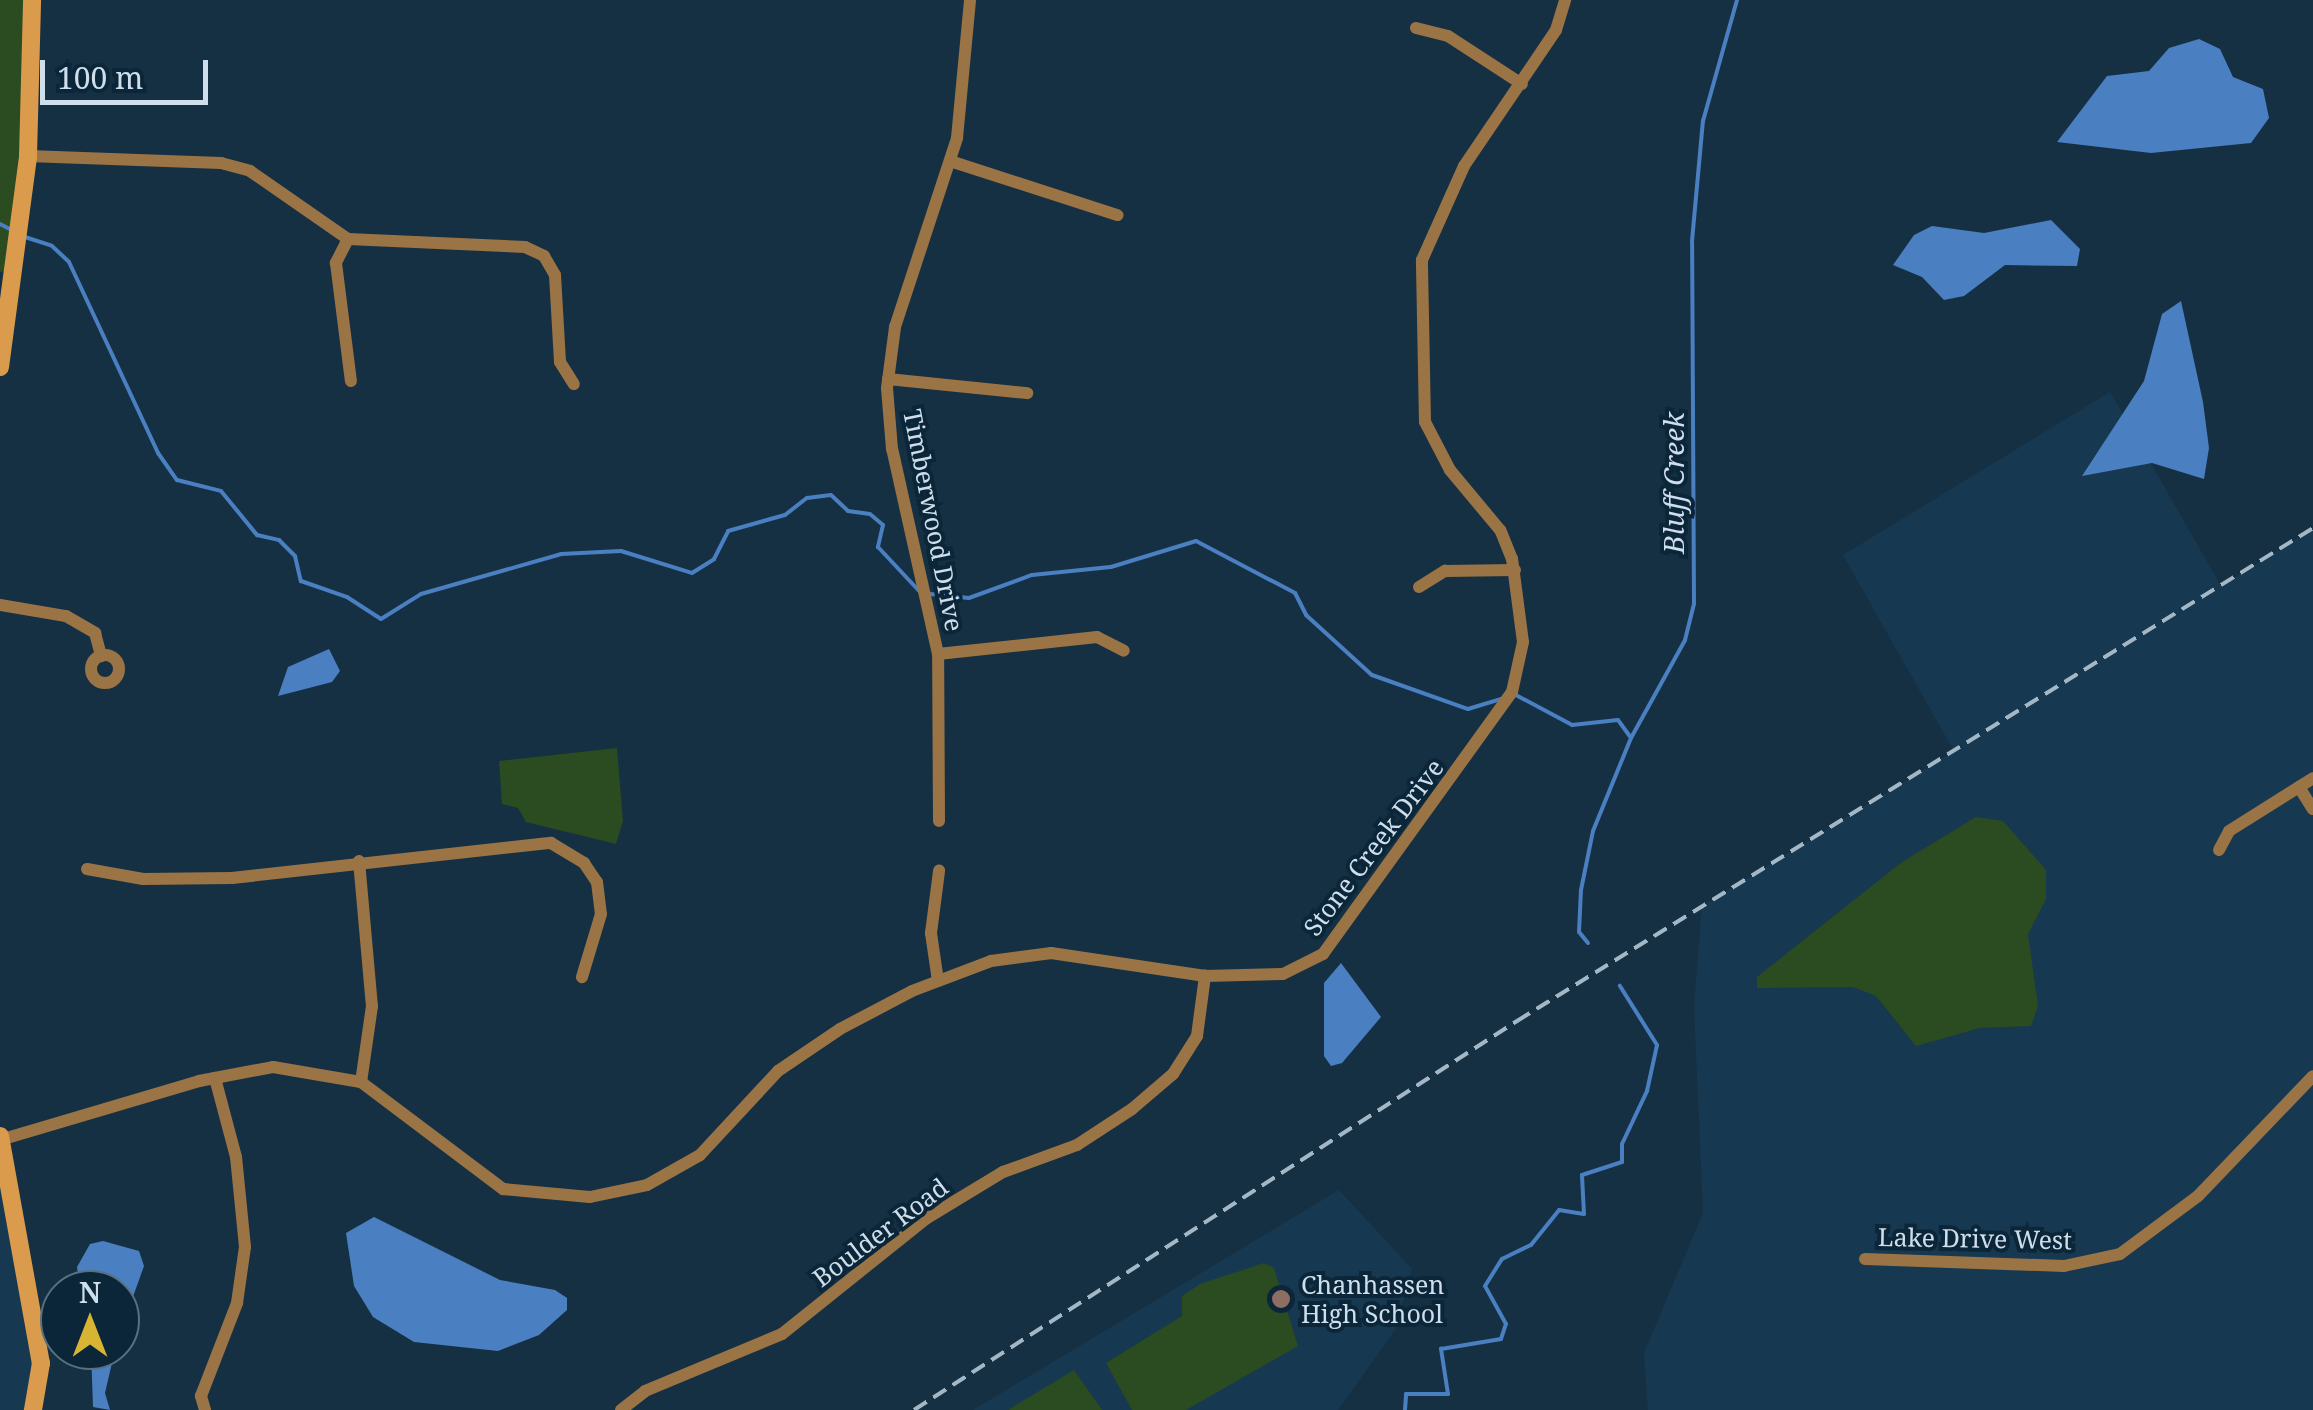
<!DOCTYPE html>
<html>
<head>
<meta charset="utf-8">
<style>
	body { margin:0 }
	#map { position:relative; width:2313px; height:1410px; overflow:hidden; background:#163043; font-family:"Noto Serif",serif }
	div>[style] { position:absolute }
	.built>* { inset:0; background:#173851 }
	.green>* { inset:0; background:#2b4b20 }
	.water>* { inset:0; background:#4a7fc2 }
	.stream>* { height:4px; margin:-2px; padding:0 2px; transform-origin:2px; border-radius:2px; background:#4a7fc2 }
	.street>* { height:12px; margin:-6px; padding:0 6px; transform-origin:6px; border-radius:6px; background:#9b7445 }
	.street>.ring { margin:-6px; padding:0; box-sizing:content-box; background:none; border:12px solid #9b7445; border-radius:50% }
	.secondary>* { height:18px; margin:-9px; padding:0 9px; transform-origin:9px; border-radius:9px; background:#da9b4c }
	.rail>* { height:4px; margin-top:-2px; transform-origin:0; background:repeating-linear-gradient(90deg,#a4b7c5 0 15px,transparent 0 23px) }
	.dots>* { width:28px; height:28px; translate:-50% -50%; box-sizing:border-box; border:5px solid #0b2639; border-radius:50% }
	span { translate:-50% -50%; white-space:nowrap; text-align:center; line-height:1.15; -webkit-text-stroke:8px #0b2639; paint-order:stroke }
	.street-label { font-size:25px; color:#cedeeb }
	.poi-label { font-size:25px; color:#cedeeb }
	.left { translate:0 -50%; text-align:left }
	.water-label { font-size:28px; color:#cfddef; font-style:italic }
	.north { position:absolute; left:40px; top:1270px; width:100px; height:100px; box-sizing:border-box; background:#0b2639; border:2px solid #597080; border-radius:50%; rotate:0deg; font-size:28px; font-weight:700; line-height:40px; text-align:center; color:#cedeeb }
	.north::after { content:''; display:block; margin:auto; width:35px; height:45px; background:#d7b434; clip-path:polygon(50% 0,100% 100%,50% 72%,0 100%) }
	.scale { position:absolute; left:40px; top:60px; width:168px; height:45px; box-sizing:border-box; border:5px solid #cedeeb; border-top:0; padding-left:12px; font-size:30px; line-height:35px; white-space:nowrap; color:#cedeeb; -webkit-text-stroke:8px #0b2639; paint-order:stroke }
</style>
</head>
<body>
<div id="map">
	<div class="built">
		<i style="clip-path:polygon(2110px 392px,2221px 586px,2313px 528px,2313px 1410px,1648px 1410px,1644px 1353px,1703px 1213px,1694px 1006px,1702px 906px,1954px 751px,1843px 555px)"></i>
		<i style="clip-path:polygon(0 1136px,31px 1284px,33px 1410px,0 1410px)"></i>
		<i style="clip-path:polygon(1339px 1190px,1412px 1269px,1395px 1330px,1338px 1410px,973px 1410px)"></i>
	</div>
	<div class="green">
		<i style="clip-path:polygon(0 0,32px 0,14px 269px,0 272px)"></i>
		<i style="clip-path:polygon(617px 748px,623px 821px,616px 844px,526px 822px,518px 808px,502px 804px,499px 761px)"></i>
		<i style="clip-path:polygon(1976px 817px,2003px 821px,2046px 870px,2046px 899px,2028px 934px,2038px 1006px,2031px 1026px,1980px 1028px,1916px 1046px,1876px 996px,1853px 987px,1757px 988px,1757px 977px,1902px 862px)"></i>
		<i style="clip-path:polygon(1264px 1263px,1274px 1268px,1298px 1346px,1186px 1410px,1132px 1410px,1106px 1363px,1182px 1316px,1182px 1296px,1200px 1284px)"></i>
		<i style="clip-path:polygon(1074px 1370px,1102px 1410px,1008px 1410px,1021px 1402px)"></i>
	</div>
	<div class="water">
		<i style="clip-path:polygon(2199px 39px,2220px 49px,2233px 77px,2263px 89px,2269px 118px,2251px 143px,2151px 153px,2057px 142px,2107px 76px,2149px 71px,2169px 48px)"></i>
		<i style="clip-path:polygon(2051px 220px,2080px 249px,2077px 266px,2005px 265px,1964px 296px,1944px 300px,1922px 277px,1893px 265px,1914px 235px,1932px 226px,1984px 233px)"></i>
		<i style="clip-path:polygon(2181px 301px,2203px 402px,2209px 448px,2204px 479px,2152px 463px,2082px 476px,2144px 381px,2162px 314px)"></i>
		<i style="clip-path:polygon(329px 649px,340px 671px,332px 682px,278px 696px,288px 667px)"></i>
		<i style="clip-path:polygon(1341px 963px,1381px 1017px,1342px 1063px,1331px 1066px,1324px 1056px,1324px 983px)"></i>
		<i style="clip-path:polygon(374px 1217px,500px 1280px,555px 1290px,567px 1298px,567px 1310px,539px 1335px,498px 1351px,414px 1342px,373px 1317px,354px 1286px,346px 1233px)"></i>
		<i style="clip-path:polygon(103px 1241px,139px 1251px,144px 1266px,120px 1333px,120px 1290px,80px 1290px,77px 1267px,90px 1244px)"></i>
		<i style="clip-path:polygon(91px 1350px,115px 1350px,105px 1393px,110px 1410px,93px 1407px)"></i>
	</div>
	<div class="stream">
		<i style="left:0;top:224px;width:13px;rotate:27deg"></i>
		<i style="left:25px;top:237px;width:28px;rotate:18deg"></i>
		<i style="left:52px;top:246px;width:23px;rotate:43deg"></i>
		<i style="left:69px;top:262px;width:211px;rotate:65deg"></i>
		<i style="left:158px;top:453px;width:33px;rotate:55deg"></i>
		<i style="left:177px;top:480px;width:45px;rotate:14deg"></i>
		<i style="left:221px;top:491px;width:57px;rotate:50.7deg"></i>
		<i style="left:257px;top:535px;width:23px;rotate:13deg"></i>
		<i style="left:279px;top:540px;width:23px;rotate:45deg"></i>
		<i style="left:295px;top:556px;width:26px;rotate:77deg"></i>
		<i style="left:301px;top:581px;width:49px;rotate:19.2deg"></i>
		<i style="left:347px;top:597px;width:40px;rotate:32.9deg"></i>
		<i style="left:381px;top:619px;width:47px;rotate:-32deg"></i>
		<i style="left:421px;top:594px;width:146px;rotate:-15.9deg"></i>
		<i style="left:561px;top:554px;width:60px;rotate:-2.9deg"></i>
		<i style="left:621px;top:551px;width:74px;rotate:17.2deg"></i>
		<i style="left:692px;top:573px;width:26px;rotate:-32deg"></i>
		<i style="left:714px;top:559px;width:31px;rotate:-63deg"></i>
		<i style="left:728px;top:531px;width:59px;rotate:-15.7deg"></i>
		<i style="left:785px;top:515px;width:28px;rotate:-38deg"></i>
		<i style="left:807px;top:498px;width:24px;rotate:-7deg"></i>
		<i style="left:831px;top:495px;width:23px;rotate:43deg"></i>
		<i style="left:848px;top:511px;width:22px;rotate:8deg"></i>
		<i style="left:870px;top:514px;width:17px;rotate:40deg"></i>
		<i style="left:883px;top:525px;width:23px;rotate:103deg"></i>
		<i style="left:878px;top:547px;width:63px;rotate:46.9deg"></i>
		<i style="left:930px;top:594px;width:39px;rotate:6deg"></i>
		<i style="left:969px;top:598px;width:67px;rotate:-20.1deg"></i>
		<i style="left:1032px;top:575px;width:79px;rotate:-5.8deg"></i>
		<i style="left:1111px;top:567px;width:89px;rotate:-17deg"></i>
		<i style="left:1196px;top:541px;width:112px;rotate:27.7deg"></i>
		<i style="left:1295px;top:593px;width:25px;rotate:63deg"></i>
		<i style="left:1306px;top:615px;width:89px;rotate:42.3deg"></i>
		<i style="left:1372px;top:675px;width:102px;rotate:19.5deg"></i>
		<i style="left:1468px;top:709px;width:34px;rotate:-17deg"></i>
		<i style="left:1514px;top:694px;width:66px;rotate:28.1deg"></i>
		<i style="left:1572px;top:725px;width:46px;rotate:-6.2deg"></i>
		<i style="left:1618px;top:720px;width:22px;rotate:54deg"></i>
		<i style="left:1588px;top:943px;width:14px;rotate:-129deg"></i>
		<i style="left:1579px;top:932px;width:42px;rotate:-87.3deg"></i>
		<i style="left:1581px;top:890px;width:60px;rotate:-78.5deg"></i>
		<i style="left:1593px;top:831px;width:100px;rotate:-67.8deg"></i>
		<i style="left:1631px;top:738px;width:112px;rotate:-61.1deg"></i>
		<i style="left:1685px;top:640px;width:37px;rotate:-76deg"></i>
		<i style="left:1694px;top:604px;width:363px;rotate:-90.3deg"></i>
		<i style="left:1692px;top:241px;width:121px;rotate:-84.8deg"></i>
		<i style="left:1703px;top:121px;width:126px;rotate:-74.3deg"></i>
		<i style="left:1405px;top:1410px;width:16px;rotate:-86deg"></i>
		<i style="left:1406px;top:1394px;width:42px"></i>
		<i style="left:1448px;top:1394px;width:46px;rotate:-98.8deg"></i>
		<i style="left:1441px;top:1349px;width:61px;rotate:-9.5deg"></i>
		<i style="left:1501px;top:1339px;width:16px;rotate:-72deg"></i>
		<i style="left:1506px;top:1324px;width:43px;rotate:-118.9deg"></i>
		<i style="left:1485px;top:1286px;width:32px;rotate:-58deg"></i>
		<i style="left:1502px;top:1259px;width:32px;rotate:-26deg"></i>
		<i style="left:1531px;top:1245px;width:45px;rotate:-51.3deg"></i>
		<i style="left:1559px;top:1210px;width:25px;rotate:9deg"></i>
		<i style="left:1584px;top:1214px;width:39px;rotate:-93deg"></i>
		<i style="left:1582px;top:1175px;width:42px;rotate:-18deg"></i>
		<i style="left:1622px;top:1162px;width:18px;rotate:-90deg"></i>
		<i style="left:1622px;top:1144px;width:59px;rotate:-64.7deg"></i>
		<i style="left:1647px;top:1091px;width:47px;rotate:-77.7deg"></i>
		<i style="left:1657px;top:1045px;width:70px;rotate:-122.1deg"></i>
	</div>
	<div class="street">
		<i style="left:1416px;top:28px;width:33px;rotate:14deg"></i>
		<i style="left:1448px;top:36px;width:88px;rotate:33deg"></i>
		<i style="left:28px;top:156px;width:193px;rotate:2.1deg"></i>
		<i style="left:221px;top:163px;width:30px;rotate:15deg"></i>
		<i style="left:250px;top:171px;width:119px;rotate:34.8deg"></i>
		<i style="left:348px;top:239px;width:177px;rotate:2.6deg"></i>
		<i style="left:525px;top:247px;width:21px;rotate:25deg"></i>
		<i style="left:544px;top:256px;width:22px;rotate:60deg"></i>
		<i style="left:555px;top:275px;width:87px;rotate:86.7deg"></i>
		<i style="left:560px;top:362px;width:26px;rotate:58deg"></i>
		<i style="left:950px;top:161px;width:176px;rotate:17.9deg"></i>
		<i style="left:348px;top:239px;width:27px;rotate:117deg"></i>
		<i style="left:336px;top:263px;width:119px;rotate:82.8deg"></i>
		<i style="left:888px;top:379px;width:140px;rotate:5.8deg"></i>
		<i style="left:1419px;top:587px;width:31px;rotate:-32deg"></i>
		<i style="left:1445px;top:571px;width:70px;rotate:-0.8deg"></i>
		<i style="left:0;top:605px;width:67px;rotate:9.5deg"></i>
		<i style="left:66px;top:616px;width:34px;rotate:30deg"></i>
		<i style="left:95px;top:633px;width:24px;rotate:75deg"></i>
		<i style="left:938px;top:654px;width:160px;rotate:-6.1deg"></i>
		<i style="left:1097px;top:637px;width:30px;rotate:27deg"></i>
		<i class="ring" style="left:91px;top:655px;width:16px;height:16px"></i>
		<i style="left:2299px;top:787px;width:26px;rotate:58deg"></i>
		<i style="left:939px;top:821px;width:167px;rotate:-90.3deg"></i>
		<i style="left:938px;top:654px;width:210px;rotate:-102.6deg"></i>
		<i style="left:892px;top:449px;width:61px;rotate:-94.7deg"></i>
		<i style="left:887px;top:388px;width:62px;rotate:-82.5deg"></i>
		<i style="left:895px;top:327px;width:199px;rotate:-71.8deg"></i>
		<i style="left:957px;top:138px;width:139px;rotate:-84.6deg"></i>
		<i style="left:2219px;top:850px;width:21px;rotate:-62deg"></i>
		<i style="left:2229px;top:831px;width:99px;rotate:-32.2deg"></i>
		<i style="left:359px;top:861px;width:146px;rotate:84.9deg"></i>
		<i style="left:372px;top:1006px;width:77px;rotate:98.2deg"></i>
		<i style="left:87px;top:869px;width:57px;rotate:10.1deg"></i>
		<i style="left:143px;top:879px;width:89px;rotate:-0.6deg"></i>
		<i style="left:232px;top:878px;width:321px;rotate:-6.3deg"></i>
		<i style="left:551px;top:843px;width:39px;rotate:31deg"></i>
		<i style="left:584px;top:863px;width:23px;rotate:56deg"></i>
		<i style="left:597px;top:882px;width:32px;rotate:83deg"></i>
		<i style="left:601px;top:914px;width:66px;rotate:106.8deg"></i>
		<i style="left:938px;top:981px;width:49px;rotate:-98.3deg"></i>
		<i style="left:931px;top:933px;width:63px;rotate:-82.6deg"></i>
		<i style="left:0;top:1140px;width:208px;rotate:-16.5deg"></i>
		<i style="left:199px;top:1081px;width:75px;rotate:-10.7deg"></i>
		<i style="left:273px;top:1067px;width:89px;rotate:9.7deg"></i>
		<i style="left:361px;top:1082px;width:178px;rotate:37deg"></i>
		<i style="left:503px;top:1189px;width:87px;rotate:5.3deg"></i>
		<i style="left:590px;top:1197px;width:58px;rotate:-11.9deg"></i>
		<i style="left:647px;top:1185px;width:61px;rotate:-29.5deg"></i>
		<i style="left:700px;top:1155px;width:115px;rotate:-47.1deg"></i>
		<i style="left:778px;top:1071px;width:75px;rotate:-34.1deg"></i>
		<i style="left:840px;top:1029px;width:81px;rotate:-27.8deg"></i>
		<i style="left:912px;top:991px;width:85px;rotate:-20.8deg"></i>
		<i style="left:991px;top:961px;width:61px;rotate:-7.6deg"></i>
		<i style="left:1051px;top:953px;width:156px;rotate:8.5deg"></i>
		<i style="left:1205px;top:976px;width:78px;rotate:-1.5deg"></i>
		<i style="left:1283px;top:974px;width:45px;rotate:-26.6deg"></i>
		<i style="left:1323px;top:954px;width:323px;rotate:-54.2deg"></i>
		<i style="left:1512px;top:692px;width:51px;rotate:-77.6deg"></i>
		<i style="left:1523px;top:642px;width:84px;rotate:-97.5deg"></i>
		<i style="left:1512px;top:559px;width:31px;rotate:-112deg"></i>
		<i style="left:1500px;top:530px;width:78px;rotate:-129.8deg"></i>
		<i style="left:1450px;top:470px;width:54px;rotate:-117.5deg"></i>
		<i style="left:1425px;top:422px;width:162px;rotate:-91.1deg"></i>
		<i style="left:1422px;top:260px;width:103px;rotate:-65.9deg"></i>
		<i style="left:1464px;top:166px;width:164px;rotate:-55.9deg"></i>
		<i style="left:1556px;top:30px;width:31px;rotate:-73deg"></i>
		<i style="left:1865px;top:1259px;width:199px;rotate:2deg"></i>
		<i style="left:2064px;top:1266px;width:57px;rotate:-12.1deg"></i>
		<i style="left:2120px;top:1254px;width:97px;rotate:-36.6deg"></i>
		<i style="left:2198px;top:1196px;width:166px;rotate:-46.2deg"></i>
		<i style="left:205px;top:1410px;width:15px;rotate:-106deg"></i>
		<i style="left:201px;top:1396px;width:100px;rotate:-68.8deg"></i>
		<i style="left:237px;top:1303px;width:57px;rotate:-81.9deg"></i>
		<i style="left:245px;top:1247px;width:90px;rotate:-95.7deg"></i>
		<i style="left:236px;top:1157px;width:82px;rotate:-104.9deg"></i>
		<i style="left:621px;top:1410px;width:31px;rotate:-38deg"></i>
		<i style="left:645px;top:1391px;width:148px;rotate:-22.6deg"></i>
		<i style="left:782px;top:1334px;width:186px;rotate:-38.7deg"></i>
		<i style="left:927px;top:1218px;width:89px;rotate:-31.2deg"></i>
		<i style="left:1003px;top:1172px;width:79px;rotate:-20deg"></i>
		<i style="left:1077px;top:1145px;width:66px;rotate:-33.2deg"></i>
		<i style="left:1132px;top:1109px;width:54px;rotate:-40.5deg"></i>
		<i style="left:1173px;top:1074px;width:45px;rotate:-57.7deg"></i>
		<i style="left:1197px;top:1036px;width:61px;rotate:-82.4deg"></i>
	</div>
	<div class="secondary">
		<i style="left:0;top:367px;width:213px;rotate:-82.4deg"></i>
		<i style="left:28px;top:156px;width:156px;rotate:-88.5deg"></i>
		<i style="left:0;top:1136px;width:231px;rotate:79.8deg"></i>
		<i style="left:41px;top:1363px;width:48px;rotate:99.7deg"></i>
	</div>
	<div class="rail">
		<i style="left:914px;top:1410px;width:718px;rotate:-32.83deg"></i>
		<i style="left:1517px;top:1021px;width:936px;rotate:-31.77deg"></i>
	</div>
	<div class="dots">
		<i style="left:1281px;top:1299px;background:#8d6e63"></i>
	</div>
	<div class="street-label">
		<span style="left:934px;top:520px;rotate:79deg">Timberwood Drive</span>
		<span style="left:1373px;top:847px;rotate:-53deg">Stone Creek Drive</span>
		<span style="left:880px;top:1232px;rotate:-37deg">Boulder Road</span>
		<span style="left:1975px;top:1238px;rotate:1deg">Lake Drive West</span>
	</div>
	<div class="poi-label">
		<span class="left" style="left:1301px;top:1299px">Chanhassen<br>High School</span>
	</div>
	<div class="water-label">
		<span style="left:1673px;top:483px;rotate:-90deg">Bluff Creek</span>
	</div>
	<div class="north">N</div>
	<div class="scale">100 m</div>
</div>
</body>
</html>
